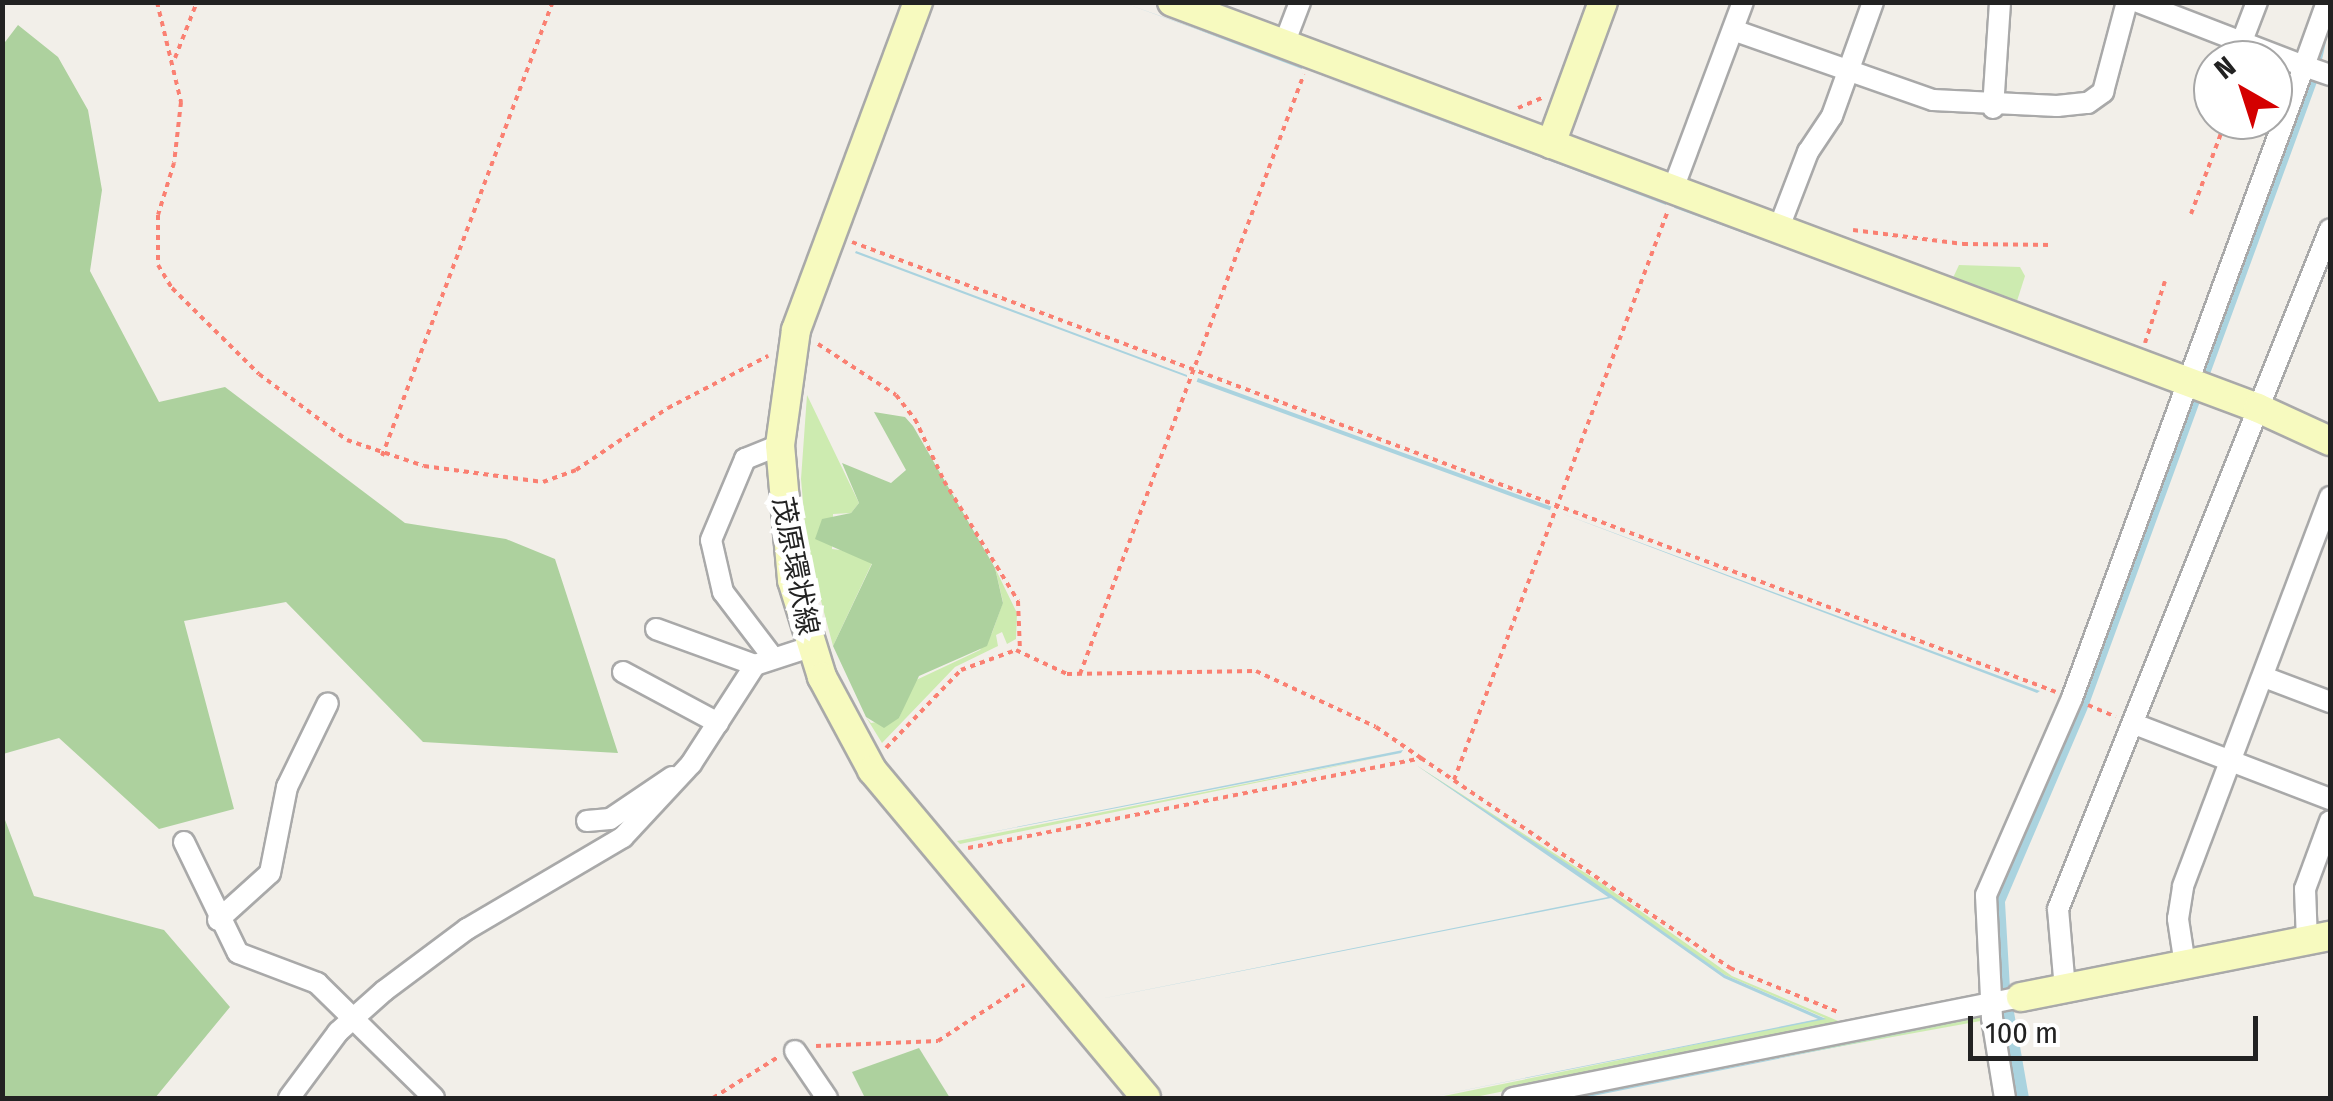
<!DOCTYPE html>
<html>
<head>
<meta charset="utf-8">
<style>
	body { margin:0 }
	#map { position:relative; width:2333px; height:1101px; overflow:hidden; background:#f2efe9; font-family:"Fira Sans Condensed","Noto Sans JP",sans-serif }
	div>[style] { position:absolute }
	.grass>* { inset:0; background:#cdebb0 }
	.forest>* { inset:0; background:#add19e }
	.water>* { inset:0; background:#aad3df; transform-origin:0 0 }
	.path>* { height:4px; margin-top:-2px; transform-origin:0; background:repeating-linear-gradient(90deg,#fa8072 0 5px,transparent 0 10px) }
	.roads { filter:drop-shadow(2px 0 #a9a9a9) drop-shadow(-2px 0 #a9a9a9) drop-shadow(0 2px #a9a9a9) drop-shadow(0 -2px #a9a9a9) }
	.street>* { height:20px; margin:-10px; padding:0 10px; transform-origin:10px; border-radius:10px; background:#fff }
	.secondary>* { height:28px; margin:-14px; padding:0 14px; transform-origin:14px; border-radius:14px; background:#f7fabf }
	span { translate:-50% -50%; white-space:nowrap; text-align:center; line-height:1.15; -webkit-text-stroke:10px #fff; paint-order:stroke }
	.street-label { font-size:28px; color:#222 }
	.frame { position:absolute; inset:0; border:5px solid #222; pointer-events:none }
	.north { position:absolute; left:2193px; top:40px; width:100px; height:100px; box-sizing:border-box; background:#fff; border:2px solid #a7a7a7; border-radius:50%; rotate:321deg; font-size:28px; font-weight:700; line-height:40px; text-align:center; color:#222 }
	.north::after { content:''; display:block; margin:auto; width:35px; height:45px; background:#d40000; clip-path:polygon(50% 0,100% 100%,50% 72%,0 100%) }
	.scale { position:absolute; left:1968px; top:1016px; width:290px; height:45px; box-sizing:border-box; border:5px solid #222; border-top:0; padding-left:12px; font-size:30px; line-height:35px; white-space:nowrap; color:#222; -webkit-text-stroke:8px #fff; paint-order:stroke }
</style>
</head>
<body>
<div id="map">
	<div class="grass">
		<i style="clip-path:polygon(1959px 265px,2020px 267px,2025px 276px,2017px 301px,1951px 282px)"></i>
		<i style="clip-path:polygon(807px 395px,859px 503px,851px 513px,833px 514px,832px 549px,856px 552px,872px 563px,833px 646px,807px 548px,801px 479px)"></i>
		<i style="clip-path:polygon(995px 568px,1017px 613px,1016px 639px,1007px 644px,1002px 632px,996px 635px,998px 646px,955px 667px,882px 743px,866px 717px,871px 723px,899px 718px,914px 681px,980px 650px,992px 633px,1003px 602px)"></i>
		<i style="clip-path:polygon(1401px 753px,960px 844px,957px 841px)"></i>
		<i style="clip-path:polygon(1416px 765px,1601px 883px,1732px 976px,1843px 1023px,1470px 1098px,1434px 1098px,1825px 1018px,1725px 975px)"></i>
		<i style="clip-path:polygon(1981px 1015px,1986px 1020px,1557px 1098px)"></i>
	</div>
	<div class="forest">
		<i style="clip-path:polygon(18px 25px,58px 57px,88px 110px,102px 190px,90px 271px,159px 402px,225px 387px,405px 523px,506px 539px,555px 559px,618px 753px,423px 742px,286px 602px,184px 621px,234px 809px,159px 829px,59px 738px,3px 754px,2px 46px)"></i>
		<i style="clip-path:polygon(874px 412px,905px 417px,913px 426px,995px 568px,1003px 603px,987px 646px,919px 676px,899px 718px,884px 728px,866px 717px,833px 646px,872px 564px,815px 539px,822px 519px,851px 513px,859px 503px,842px 463px,891px 483px,906px 470px)"></i>
		<i style="clip-path:polygon(2px 812px,34px 896px,164px 930px,230px 1007px,155px 1098px,3px 1098px)"></i>
		<i style="clip-path:polygon(919px 1048px,950px 1098px,865px 1098px,852px 1072px)"></i>
	</div>
	<div class="water">
		<i style="clip-path:polygon(1124px 3px,1302px 66px,1302px 69px,1196px 29px)"></i>
		<i style="clip-path:polygon(2330px 24px,2317px 82px,2087px 710px,2005px 902px,2010px 989px,2029px 1098px,2016px 1098px,1997px 991px,1994px 904px,2077px 706px)"></i>
		<i style="clip-path:polygon(1310px 72px,1666px 202px,1666px 205px,1569px 168px)"></i>
		<i style="left:1675px;top:205px;width:535px;height:3px;rotate:20deg"></i>
		<i style="clip-path:polygon(856px 251px,1187px 375px,1187px 377px,855px 253px)"></i>
		<i style="left:1198px;top:378px;width:376px;height:4px;rotate:20deg"></i>
		<i style="clip-path:polygon(1558px 512px,2040px 691px,2037px 693px)"></i>
		<i style="clip-path:polygon(1403px 750px,1401px 753px,956px 839px,1273px 776px)"></i>
		<i style="clip-path:polygon(1416px 765px,1572px 867px,1725px 975px,1826px 1019px,1425px 1098px,1818px 1019px,1724px 978px,1611px 898px,1095px 1000px,1608px 897px)"></i>
		<i style="clip-path:polygon(1981px 1018px,1583px 1098px,1574px 1098px)"></i>
	</div>
	<div class="path">
		<i style="left:157px;top:2px;width:103px;rotate:76.5deg"></i>
		<i style="left:181px;top:102px;width:61px;rotate:96.5deg"></i>
		<i style="left:174px;top:163px;width:54px;rotate:107.1deg"></i>
		<i style="left:158px;top:215px;width:50px;rotate:90deg"></i>
		<i style="left:158px;top:265px;width:27px;rotate:59deg"></i>
		<i style="left:172px;top:288px;width:122px;rotate:44.7deg"></i>
		<i style="left:259px;top:374px;width:110px;rotate:36.9deg"></i>
		<i style="left:347px;top:440px;width:81px;rotate:18.7deg"></i>
		<i style="left:424px;top:466px;width:120px;rotate:7.7deg"></i>
		<i style="left:543px;top:482px;width:35px;rotate:-20deg"></i>
		<i style="left:576px;top:470px;width:111px;rotate:-34deg"></i>
		<i style="left:668px;top:408px;width:113px;rotate:-27.5deg"></i>
		<i style="left:175px;top:58px;width:60px;rotate:-68.6deg"></i>
		<i style="left:1518px;top:108px;width:26px;rotate:-23deg"></i>
		<i style="left:2191px;top:214px;width:100px;rotate:-69.6deg"></i>
		<i style="left:1853px;top:230px;width:111px;rotate:7.3deg"></i>
		<i style="left:1963px;top:244px;width:89px;rotate:0.6deg"></i>
		<i style="left:852px;top:242px;width:1285px;rotate:20.49deg"></i>
		<i style="left:2145px;top:343px;width:65px;rotate:-72.1deg"></i>
		<i style="left:818px;top:344px;width:93px;rotate:33.2deg"></i>
		<i style="left:896px;top:395px;width:31px;rotate:52deg"></i>
		<i style="left:915px;top:419px;width:68px;rotate:64.9deg"></i>
		<i style="left:944px;top:481px;width:141px;rotate:58.3deg"></i>
		<i style="left:1018px;top:601px;width:50px;rotate:87.7deg"></i>
		<i style="left:382px;top:456px;width:485px;rotate:-69.4deg"></i>
		<i style="left:1080px;top:674px;width:640px;rotate:-69.53deg"></i>
		<i style="left:2088px;top:705px;width:30px;rotate:23deg"></i>
		<i style="left:886px;top:748px;width:108px;rotate:-46.1deg"></i>
		<i style="left:961px;top:670px;width:59px;rotate:-20deg"></i>
		<i style="left:1016px;top:650px;width:56px;rotate:25.2deg"></i>
		<i style="left:1067px;top:674px;width:189px;rotate:-0.9deg"></i>
		<i style="left:1256px;top:671px;width:132px;rotate:25deg"></i>
		<i style="left:1376px;top:727px;width:55px;rotate:34.6deg"></i>
		<i style="left:1454px;top:780px;width:606px;rotate:-69.41deg"></i>
		<i style="left:968px;top:848px;width:462px;rotate:-11.2deg"></i>
		<i style="left:1421px;top:758px;width:374px;rotate:34.2deg"></i>
		<i style="left:1730px;top:968px;width:119px;rotate:22.2deg"></i>
		<i style="left:816px;top:1046px;width:122px;rotate:-2.3deg"></i>
		<i style="left:938px;top:1041px;width:103px;rotate:-33.1deg"></i>
		<i style="left:713px;top:1098px;width:77px;rotate:-32.2deg"></i>
	</div>
	<div class="roads">
		<div class="street">
			<i style="left:2138px;top:2px;width:178px;rotate:21.1deg"></i>
			<i style="left:2304px;top:66px;width:68px;rotate:-70.2deg"></i>
			<i style="left:1733px;top:30px;width:212px;rotate:19.3deg"></i>
			<i style="left:1933px;top:100px;width:124px;rotate:2.8deg"></i>
			<i style="left:2057px;top:106px;width:31px;rotate:-6deg"></i>
			<i style="left:2088px;top:103px;width:19px;rotate:-36deg"></i>
			<i style="left:2103px;top:92px;width:93px;rotate:-75.1deg"></i>
			<i style="left:2242px;top:41px;width:42px;rotate:-69deg"></i>
			<i style="left:1284px;top:44px;width:45px;rotate:-69.1deg"></i>
			<i style="left:1993px;top:108px;width:106px;rotate:-86.2deg"></i>
			<i style="left:1673px;top:189px;width:200px;rotate:-69.5deg"></i>
			<i style="left:1778px;top:230px;width:84px;rotate:-69deg"></i>
			<i style="left:1808px;top:152px;width:43px;rotate:-56.3deg"></i>
			<i style="left:1832px;top:116px;width:121px;rotate:-70.2deg"></i>
			<i style="left:656px;top:629px;width:105px;rotate:20deg"></i>
			<i style="left:771px;top:655px;width:79px;rotate:-127.3deg"></i>
			<i style="left:723px;top:592px;width:53px;rotate:-103deg"></i>
			<i style="left:711px;top:540px;width:88px;rotate:-67.2deg"></i>
			<i style="left:745px;top:459px;width:38px;rotate:-22deg"></i>
			<i style="left:623px;top:672px;width:108px;rotate:28.2deg"></i>
			<i style="left:2264px;top:677px;width:71px;rotate:20.7deg"></i>
			<i style="left:2137px;top:725px;width:207px;rotate:21deg"></i>
			<i style="left:587px;top:821px;width:23px;rotate:-5deg"></i>
			<i style="left:610px;top:819px;width:75px;rotate:-34.1deg"></i>
			<i style="left:184px;top:842px;width:123px;rotate:64.1deg"></i>
			<i style="left:238px;top:953px;width:85px;rotate:20.8deg"></i>
			<i style="left:317px;top:983px;width:164px;rotate:44.5deg"></i>
			<i style="left:218px;top:920px;width:70px;rotate:-42.1deg"></i>
			<i style="left:270px;top:873px;width:88px;rotate:-78.8deg"></i>
			<i style="left:287px;top:787px;width:93px;rotate:-64deg"></i>
			<i style="left:2307px;top:941px;width:52px;rotate:-92.2deg"></i>
			<i style="left:2305px;top:889px;width:72px;rotate:-69.8deg"></i>
			<i style="left:2185px;top:965px;width:47px;rotate:-98.7deg"></i>
			<i style="left:2178px;top:919px;width:33px;rotate:-81deg"></i>
			<i style="left:2183px;top:886px;width:416px;rotate:-69.3deg"></i>
			<i style="left:2065px;top:989px;width:80px;rotate:-95deg"></i>
			<i style="left:2058px;top:909px;width:732px;rotate:-68.2deg"></i>
			<i style="left:795px;top:1051px;width:57px;rotate:55.8deg"></i>
			<i style="left:289px;top:1098px;width:82px;rotate:-53.4deg"></i>
			<i style="left:338px;top:1032px;width:62px;rotate:-41.7deg"></i>
			<i style="left:384px;top:991px;width:104px;rotate:-36.8deg"></i>
			<i style="left:467px;top:929px;width:181px;rotate:-30.5deg"></i>
			<i style="left:623px;top:837px;width:100px;rotate:-47deg"></i>
			<i style="left:691px;top:764px;width:118px;rotate:-57.1deg"></i>
			<i style="left:755px;top:665px;width:58px;rotate:-18.1deg"></i>
			<i style="left:1513px;top:1098px;width:518px;rotate:-11.24deg"></i>
			<i style="left:2005px;top:1098px;width:81px;rotate:-99.2deg"></i>
			<i style="left:1992px;top:1018px;width:123px;rotate:-92.8deg"></i>
			<i style="left:1986px;top:895px;width:215px;rotate:-66.4deg"></i>
			<i style="left:2072px;top:698px;width:673px;rotate:-69.84deg"></i>
			<i style="left:2304px;top:66px;width:28px;rotate:19deg"></i>
		</div>
		<div class="secondary">
			<i style="left:918px;top:2px;width:350px;rotate:110.4deg"></i>
			<i style="left:796px;top:330px;width:116px;rotate:97.9deg"></i>
			<i style="left:780px;top:445px;width:136px;rotate:84.9deg"></i>
			<i style="left:792px;top:580px;width:102px;rotate:72.8deg"></i>
			<i style="left:822px;top:677px;width:106px;rotate:61.7deg"></i>
			<i style="left:872px;top:770px;width:427px;rotate:50.1deg"></i>
			<i style="left:1172px;top:2px;width:1159px;rotate:20.5deg"></i>
			<i style="left:2258px;top:408px;width:79px;rotate:24.6deg"></i>
			<i style="left:1551px;top:144px;width:151px;rotate:-69.9deg"></i>
			<i style="left:2021px;top:997px;width:315px;rotate:-11.2deg"></i>
		</div>
	</div>
	<div class="street-label">
		<span style="left:795px;top:566px;rotate:79deg">茂原環状線</span>
	</div>
	<div class="frame"></div>
	<div class="north">N</div>
	<div class="scale">100 m</div>
</div>
</body>
</html>
